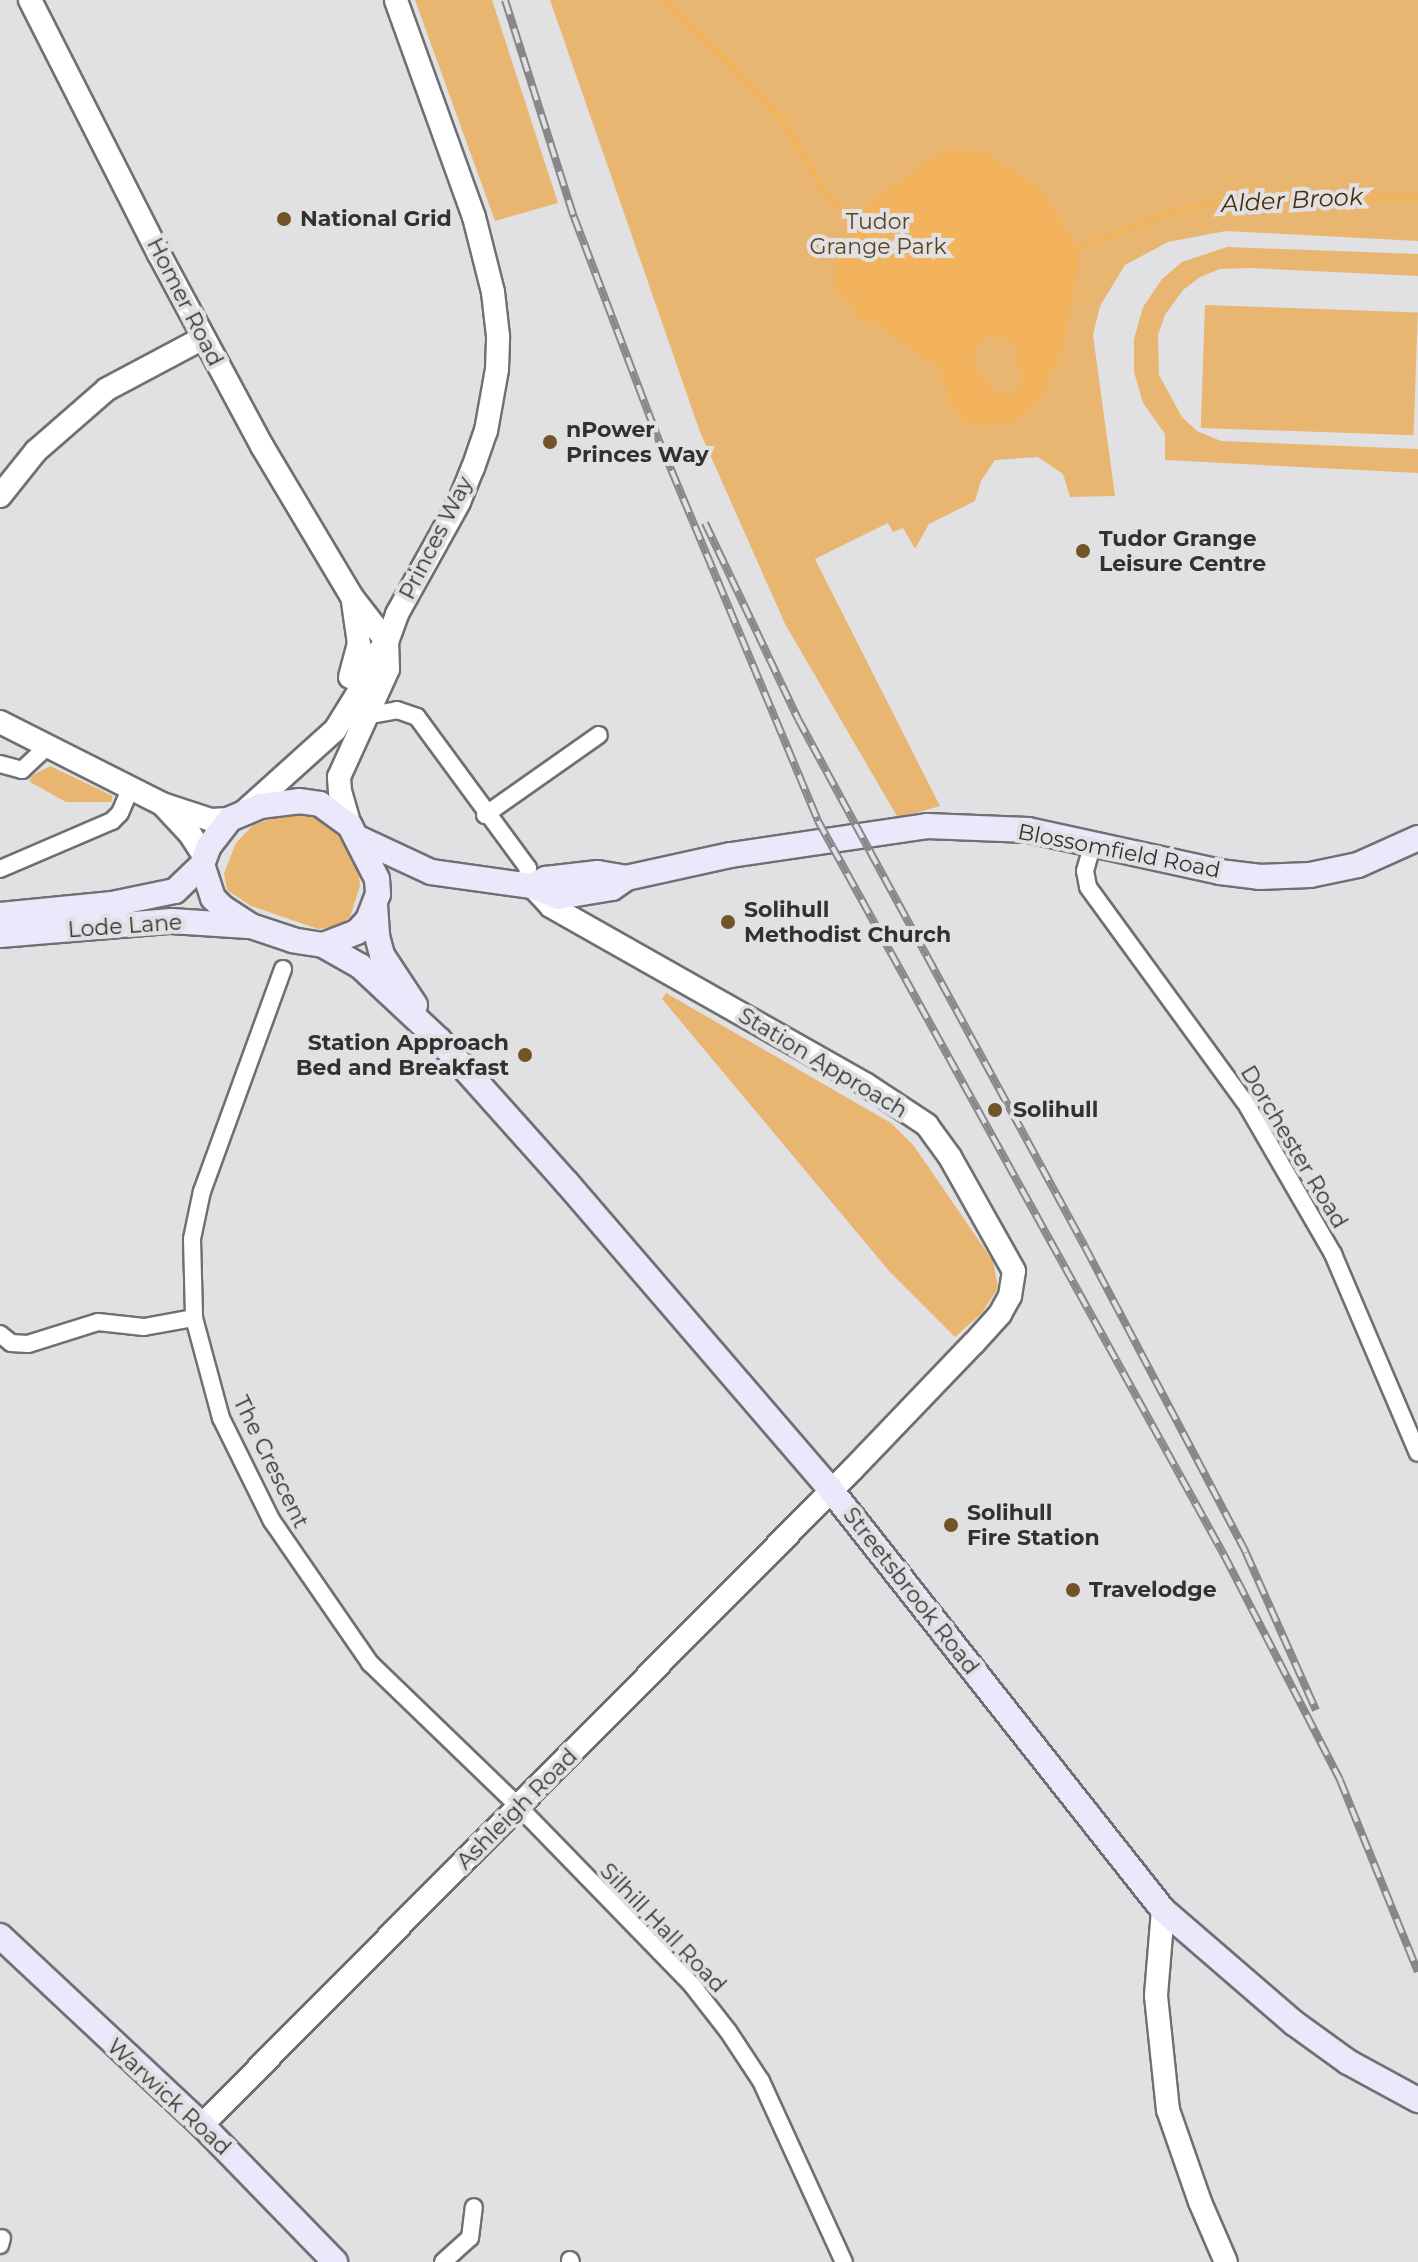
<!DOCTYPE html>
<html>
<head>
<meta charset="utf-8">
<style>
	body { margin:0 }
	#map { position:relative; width:1418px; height:2262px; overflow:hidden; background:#e1e1e4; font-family:Montserrat,sans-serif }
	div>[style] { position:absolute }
	.green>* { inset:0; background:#e9b672; transform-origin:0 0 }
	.water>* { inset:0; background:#f3b35c }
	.stream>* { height:5px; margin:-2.5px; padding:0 2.5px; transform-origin:2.5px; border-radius:2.5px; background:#f3b35c }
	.roads { filter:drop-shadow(2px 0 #707073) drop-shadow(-2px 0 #707073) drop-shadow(0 2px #707073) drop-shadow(0 -2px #707073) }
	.minor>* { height:16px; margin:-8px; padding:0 8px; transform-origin:8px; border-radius:8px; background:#fff }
	.tertiary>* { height:22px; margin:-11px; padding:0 11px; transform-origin:11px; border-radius:11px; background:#fff }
	.secondary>* { height:24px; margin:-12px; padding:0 12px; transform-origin:12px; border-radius:12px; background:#ece8fc }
	.rail>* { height:8px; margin-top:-4px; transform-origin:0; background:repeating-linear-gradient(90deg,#e1e1e4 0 15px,#88888a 0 30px); box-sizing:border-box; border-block:2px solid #88888a }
	.dots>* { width:22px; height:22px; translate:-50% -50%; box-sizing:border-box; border:4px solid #e1e1e4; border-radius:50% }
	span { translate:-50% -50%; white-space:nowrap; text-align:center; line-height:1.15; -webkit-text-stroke:8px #e1e1e4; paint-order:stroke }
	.poi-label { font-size:22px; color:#313132; font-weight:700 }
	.left { translate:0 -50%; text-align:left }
	.right { translate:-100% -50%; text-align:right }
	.park-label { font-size:22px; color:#5d421f }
	.street-label { font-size:22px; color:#313132 }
	.water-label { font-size:24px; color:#472e07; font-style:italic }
</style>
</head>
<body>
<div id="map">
	<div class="green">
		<i style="clip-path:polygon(415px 0,492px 0,558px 203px,495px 221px)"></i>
		<i style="clip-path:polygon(550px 0,1418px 0,1418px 241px,1226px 231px,1168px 242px,1125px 265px,1100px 306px,1093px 335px,1115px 496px,1070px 497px,1063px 474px,1038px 457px,995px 460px,981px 481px,975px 501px,929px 524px,915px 549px,903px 528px,893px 532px,888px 523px,815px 559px,940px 806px,898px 818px,785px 624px,700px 432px)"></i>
		<i style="clip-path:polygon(1227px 247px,1418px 254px,1418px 276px,1250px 268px,1220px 269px,1200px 277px,1183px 290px,1165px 315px,1158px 335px,1159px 375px,1182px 417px,1197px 431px,1221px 441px,1418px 449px,1418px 473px,1165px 460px,1165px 434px,1143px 403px,1134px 372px,1134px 339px,1143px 307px,1162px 279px,1182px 262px)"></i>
		<i style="left:1205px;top:305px;width:213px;height:123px;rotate:2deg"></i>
		<i style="clip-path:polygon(50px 766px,113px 796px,111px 802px,66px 802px,30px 782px,31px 776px)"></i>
		<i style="clip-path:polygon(286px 814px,312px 817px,329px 825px,348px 842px,358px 865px,360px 886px,350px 917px,338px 927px,318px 929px,251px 906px,227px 890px,224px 873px,236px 843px,253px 825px)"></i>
		<i style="clip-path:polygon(666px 993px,891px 1123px,914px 1146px,993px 1261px,998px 1288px,982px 1313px,955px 1337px,889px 1271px,662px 999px)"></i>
	</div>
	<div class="water">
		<i style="clip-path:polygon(evenodd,954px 148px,984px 152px,1041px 189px,1077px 247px,1078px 271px,1063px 348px,1037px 405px,1010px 422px,987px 426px,964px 421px,951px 406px,940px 369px,878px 325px,855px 317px,851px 302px,834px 289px,836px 260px,857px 214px,928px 160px,954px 148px,988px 336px,1010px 339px,1015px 346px,1022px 382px,1018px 390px,1008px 395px,993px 390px,975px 365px,975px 348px,988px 336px)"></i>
	</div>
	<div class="stream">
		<i style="left:663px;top:0;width:89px;rotate:43.2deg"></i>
		<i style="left:728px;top:61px;width:81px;rotate:48deg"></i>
		<i style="left:782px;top:121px;width:90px;rotate:59.1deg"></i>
		<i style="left:828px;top:198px;width:33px;rotate:39deg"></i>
		<i style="left:1077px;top:247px;width:112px;rotate:-20.4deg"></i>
		<i style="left:1182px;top:208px;width:91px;rotate:-7.6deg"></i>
		<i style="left:1272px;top:196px;width:146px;rotate:0.4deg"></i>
	</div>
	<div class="roads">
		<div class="minor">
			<i style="left:370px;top:715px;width:27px;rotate:-10deg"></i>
			<i style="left:397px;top:710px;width:21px;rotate:19deg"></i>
			<i style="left:417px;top:717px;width:187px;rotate:53.7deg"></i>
			<i style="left:528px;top:868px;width:18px;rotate:96deg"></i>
			<i style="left:0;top:764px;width:23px;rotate:15deg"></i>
			<i style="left:22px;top:770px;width:35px;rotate:-43deg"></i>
			<i style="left:485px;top:815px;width:139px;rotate:-35.1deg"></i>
			<i style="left:1093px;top:843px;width:29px;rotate:106deg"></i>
			<i style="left:1085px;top:871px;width:16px;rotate:79deg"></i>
			<i style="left:1088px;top:887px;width:266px;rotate:53.9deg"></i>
			<i style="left:1245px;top:1102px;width:176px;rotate:59.9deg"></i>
			<i style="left:1333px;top:1254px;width:216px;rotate:66.9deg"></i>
			<i style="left:0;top:869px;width:122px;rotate:-23.2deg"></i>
			<i style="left:112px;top:821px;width:11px;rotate:-45deg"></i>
			<i style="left:120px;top:813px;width:26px;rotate:-67deg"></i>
			<i style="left:283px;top:969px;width:236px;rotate:110deg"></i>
			<i style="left:202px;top:1191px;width:49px;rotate:101.8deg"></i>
			<i style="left:192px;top:1239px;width:79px;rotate:88.5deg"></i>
			<i style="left:194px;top:1318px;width:104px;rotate:74.9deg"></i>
			<i style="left:221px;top:1418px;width:115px;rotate:63.7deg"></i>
			<i style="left:272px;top:1521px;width:173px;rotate:55.4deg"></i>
			<i style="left:370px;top:1663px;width:207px;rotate:44deg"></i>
			<i style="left:519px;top:1807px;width:248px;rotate:45.8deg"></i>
			<i style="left:692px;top:1985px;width:58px;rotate:52deg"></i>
			<i style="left:728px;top:2031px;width:60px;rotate:56.6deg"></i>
			<i style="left:761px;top:2081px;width:199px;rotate:65.4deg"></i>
			<i style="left:0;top:1334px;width:14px;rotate:39deg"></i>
			<i style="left:11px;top:1343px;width:17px;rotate:3deg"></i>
			<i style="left:28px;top:1344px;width:73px;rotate:-17.4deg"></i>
			<i style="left:98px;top:1322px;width:46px;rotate:6.2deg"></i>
			<i style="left:144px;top:1327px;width:51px;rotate:-10.2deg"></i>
			<i style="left:0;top:2245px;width:7px;rotate:-74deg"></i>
			<i style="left:570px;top:2260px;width:2px;rotate:63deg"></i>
			<i style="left:443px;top:2262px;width:36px;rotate:-42deg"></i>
			<i style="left:470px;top:2238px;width:31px;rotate:-83deg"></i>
		</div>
		<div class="tertiary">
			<i style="left:30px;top:0;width:285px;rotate:63.1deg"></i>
			<i style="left:159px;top:254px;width:218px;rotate:61.8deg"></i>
			<i style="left:262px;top:446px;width:176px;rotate:59.2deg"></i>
			<i style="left:352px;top:597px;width:57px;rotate:52.1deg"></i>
			<i style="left:0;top:496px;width:58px;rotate:-51.3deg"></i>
			<i style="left:36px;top:451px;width:94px;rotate:-41.1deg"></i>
			<i style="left:107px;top:389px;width:109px;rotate:-28deg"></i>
			<i style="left:350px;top:677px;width:34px;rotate:-75deg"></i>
			<i style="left:359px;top:644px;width:42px;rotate:-98.1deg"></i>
			<i style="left:0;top:722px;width:182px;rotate:26.8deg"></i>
			<i style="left:162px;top:804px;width:52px;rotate:18.1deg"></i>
			<i style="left:211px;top:820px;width:19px;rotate:-3deg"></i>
			<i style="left:163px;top:805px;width:40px;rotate:47deg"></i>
			<i style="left:190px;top:834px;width:27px;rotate:57deg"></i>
			<i style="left:245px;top:811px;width:121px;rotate:-42deg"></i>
			<i style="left:335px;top:730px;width:44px;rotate:-58.1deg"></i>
			<i style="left:358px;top:693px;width:33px;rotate:-70deg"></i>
			<i style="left:369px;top:662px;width:27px;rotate:-48deg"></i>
			<i style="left:350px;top:826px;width:35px;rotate:-106deg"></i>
			<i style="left:340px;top:792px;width:15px;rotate:-94deg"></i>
			<i style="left:339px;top:777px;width:119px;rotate:-65.6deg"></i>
			<i style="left:388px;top:669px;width:27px;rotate:-92deg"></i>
			<i style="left:387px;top:642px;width:30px;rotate:-70deg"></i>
			<i style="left:397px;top:614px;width:128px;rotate:-61deg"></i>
			<i style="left:459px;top:502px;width:37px;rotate:-68deg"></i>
			<i style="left:473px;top:468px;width:39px;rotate:-71deg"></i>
			<i style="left:486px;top:431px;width:63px;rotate:-79.9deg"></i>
			<i style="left:497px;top:369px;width:33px;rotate:-88deg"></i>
			<i style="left:498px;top:336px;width:44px;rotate:-96.5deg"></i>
			<i style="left:493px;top:292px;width:77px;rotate:-104.2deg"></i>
			<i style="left:474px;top:217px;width:231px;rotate:-109.8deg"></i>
			<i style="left:1163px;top:1910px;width:86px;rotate:94.7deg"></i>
			<i style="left:1156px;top:1996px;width:115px;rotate:84deg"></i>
			<i style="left:1168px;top:2110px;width:97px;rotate:70.8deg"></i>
			<i style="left:1200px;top:2202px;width:65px;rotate:66.6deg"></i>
			<i style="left:202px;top:2125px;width:923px;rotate:-45.22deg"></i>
			<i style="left:852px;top:1470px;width:176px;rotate:-46.2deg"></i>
			<i style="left:974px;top:1343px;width:39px;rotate:-48deg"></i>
			<i style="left:1000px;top:1314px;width:21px;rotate:-61deg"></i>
			<i style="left:1010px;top:1296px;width:25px;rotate:-81deg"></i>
			<i style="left:1014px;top:1271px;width:131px;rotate:-119.3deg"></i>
			<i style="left:950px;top:1157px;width:39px;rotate:-126deg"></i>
			<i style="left:927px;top:1125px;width:74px;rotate:-146.5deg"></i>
			<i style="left:865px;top:1084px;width:361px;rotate:-150.5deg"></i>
			<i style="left:551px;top:906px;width:25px;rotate:-133deg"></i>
		</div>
		<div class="secondary">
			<i style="left:299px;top:801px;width:21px;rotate:8deg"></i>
			<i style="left:320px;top:804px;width:37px;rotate:36deg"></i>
			<i style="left:350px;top:826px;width:59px;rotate:63deg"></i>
			<i style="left:377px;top:879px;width:15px;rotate:86deg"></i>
			<i style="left:378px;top:894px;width:28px;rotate:111deg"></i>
			<i style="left:368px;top:920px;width:16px;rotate:133deg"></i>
			<i style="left:357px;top:932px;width:36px;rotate:159deg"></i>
			<i style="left:323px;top:945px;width:30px;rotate:-171deg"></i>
			<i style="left:293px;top:940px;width:44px;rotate:-161.6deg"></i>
			<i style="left:251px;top:926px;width:33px;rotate:-147deg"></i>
			<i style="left:223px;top:908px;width:14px;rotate:-135deg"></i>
			<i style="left:213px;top:898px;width:35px;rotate:-108deg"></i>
			<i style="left:202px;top:865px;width:20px;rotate:-70deg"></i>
			<i style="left:209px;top:846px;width:34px;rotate:-52deg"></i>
			<i style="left:230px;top:819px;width:33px;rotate:-23deg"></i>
			<i style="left:260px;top:806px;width:39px;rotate:-7deg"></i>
			<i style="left:360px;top:839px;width:78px;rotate:24.9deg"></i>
			<i style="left:431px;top:872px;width:102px;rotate:7.9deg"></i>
			<i style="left:532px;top:886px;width:28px;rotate:23deg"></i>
			<i style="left:558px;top:897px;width:55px;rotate:-9.5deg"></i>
			<i style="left:612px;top:888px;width:14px;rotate:-34deg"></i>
			<i style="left:532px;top:886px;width:16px;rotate:-27deg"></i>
			<i style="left:546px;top:879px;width:52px;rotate:-6.6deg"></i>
			<i style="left:598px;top:873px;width:28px;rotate:10deg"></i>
			<i style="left:626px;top:878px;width:107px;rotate:-12.4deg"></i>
			<i style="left:731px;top:855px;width:198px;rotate:-8.4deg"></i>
			<i style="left:927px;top:826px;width:101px;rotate:2.3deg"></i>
			<i style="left:1028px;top:830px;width:197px;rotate:12.3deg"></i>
			<i style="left:1220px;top:872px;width:39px;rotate:7deg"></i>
			<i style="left:1259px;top:877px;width:51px;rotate:-2.2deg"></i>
			<i style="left:1310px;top:875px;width:49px;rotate:-11.8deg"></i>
			<i style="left:1358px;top:865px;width:66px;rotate:-24.2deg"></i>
			<i style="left:375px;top:905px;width:31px;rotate:86deg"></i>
			<i style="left:377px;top:936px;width:20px;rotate:75deg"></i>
			<i style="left:382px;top:955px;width:60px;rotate:56.6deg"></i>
			<i style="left:0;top:915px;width:113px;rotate:-5.6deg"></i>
			<i style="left:112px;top:904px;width:64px;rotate:-11.7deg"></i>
			<i style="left:175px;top:891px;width:37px;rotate:-44deg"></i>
			<i style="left:0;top:935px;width:172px;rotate:-4.7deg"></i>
			<i style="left:171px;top:921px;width:77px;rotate:3.7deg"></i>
			<i style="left:323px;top:945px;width:43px;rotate:29.6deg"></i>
			<i style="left:360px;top:966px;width:108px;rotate:43.1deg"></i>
			<i style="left:439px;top:1040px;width:192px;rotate:48.2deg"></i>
			<i style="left:567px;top:1183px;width:405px;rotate:49.3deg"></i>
			<i style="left:831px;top:1490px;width:535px;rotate:51.67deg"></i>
			<i style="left:1163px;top:1910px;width:173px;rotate:40.8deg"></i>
			<i style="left:1294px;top:2023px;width:67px;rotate:35.8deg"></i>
			<i style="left:1348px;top:2062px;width:80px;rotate:28.5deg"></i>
			<i style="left:0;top:1936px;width:277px;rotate:43.1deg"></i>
			<i style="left:202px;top:2125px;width:191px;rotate:45.8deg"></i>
		</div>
	</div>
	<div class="rail">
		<i style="left:505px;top:0;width:228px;rotate:72.4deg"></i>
		<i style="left:574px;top:217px;width:242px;rotate:69.2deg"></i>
		<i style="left:660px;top:443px;width:410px;rotate:67.3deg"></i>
		<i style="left:818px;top:821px;width:839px;rotate:61.05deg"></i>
		<i style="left:1224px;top:1555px;width:253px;rotate:62.7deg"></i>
		<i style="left:1340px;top:1780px;width:207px;rotate:67.9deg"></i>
		<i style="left:705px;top:523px;width:217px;rotate:64.6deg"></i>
		<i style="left:798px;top:719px;width:601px;rotate:61.47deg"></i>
		<i style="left:1085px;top:1247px;width:346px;rotate:62.2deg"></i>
		<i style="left:1246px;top:1553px;width:172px;rotate:66deg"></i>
	</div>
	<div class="dots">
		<i style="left:284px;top:219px;background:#735429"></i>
		<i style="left:550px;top:442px;background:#735429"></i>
		<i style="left:1083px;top:551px;background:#735429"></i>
		<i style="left:728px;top:922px;background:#735429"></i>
		<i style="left:525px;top:1055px;background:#735429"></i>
		<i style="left:995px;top:1110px;background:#735429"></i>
		<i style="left:951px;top:1525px;background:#735429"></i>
		<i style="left:1073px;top:1590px;background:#735429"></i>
	</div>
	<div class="poi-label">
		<span class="left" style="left:300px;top:219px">National Grid</span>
		<span class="left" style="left:566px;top:442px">nPower<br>Princes Way</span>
		<span class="left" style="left:1099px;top:551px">Tudor Grange<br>Leisure Centre</span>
		<span class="left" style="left:744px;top:922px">Solihull<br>Methodist Church</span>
		<span class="right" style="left:509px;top:1055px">Station Approach<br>Bed and Breakfast</span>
		<span class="left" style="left:1013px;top:1110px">Solihull</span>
		<span class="left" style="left:967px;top:1525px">Solihull<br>Fire Station</span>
		<span class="left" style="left:1089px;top:1590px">Travelodge</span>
	</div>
	<div class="park-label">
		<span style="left:878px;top:234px">Tudor<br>Grange Park</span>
	</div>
	<div class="street-label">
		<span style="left:185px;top:302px;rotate:63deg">Homer Road</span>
		<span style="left:436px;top:538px;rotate:-63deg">Princes Way</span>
		<span style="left:1119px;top:851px;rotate:11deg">Blossomfield Road</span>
		<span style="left:125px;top:926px;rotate:-4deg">Lode Lane</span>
		<span style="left:823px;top:1063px;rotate:31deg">Station Approach</span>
		<span style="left:1294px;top:1147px;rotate:59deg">Dorchester Road</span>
		<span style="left:271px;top:1462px;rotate:64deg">The Crescent</span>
		<span style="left:911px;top:1591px;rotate:52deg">Streetsbrook Road</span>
		<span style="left:517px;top:1809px;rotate:-45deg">Ashleigh Road</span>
		<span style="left:663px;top:1928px;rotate:46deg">Silhill Hall Road</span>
		<span style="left:169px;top:2097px;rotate:43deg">Warwick Road</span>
	</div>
	<div class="water-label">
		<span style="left:1292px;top:200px;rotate:-3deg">Alder Brook</span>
	</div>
</div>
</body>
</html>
